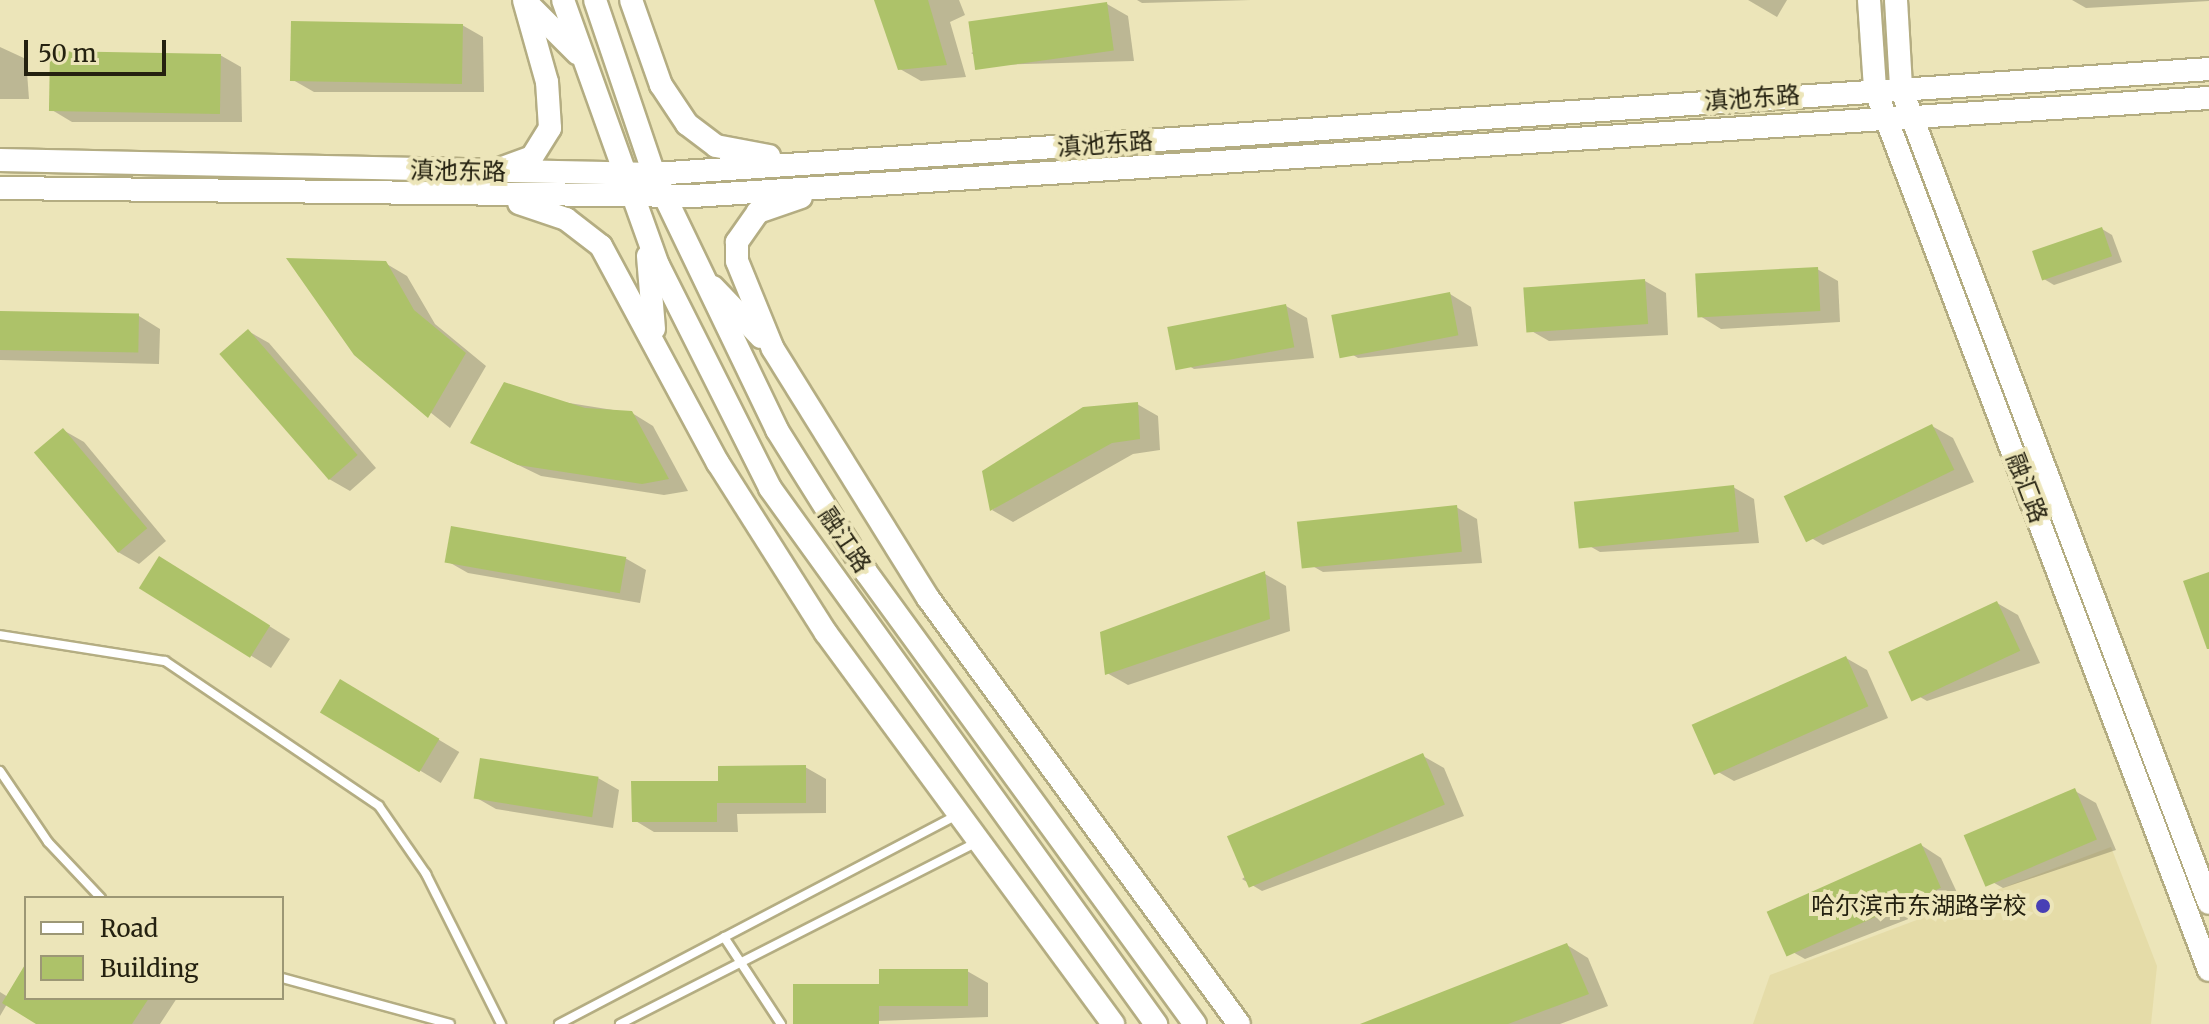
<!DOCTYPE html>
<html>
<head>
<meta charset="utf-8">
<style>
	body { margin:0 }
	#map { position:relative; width:2209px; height:1024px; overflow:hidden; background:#ece5b9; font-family:Merriweather,"Noto Sans SC",serif }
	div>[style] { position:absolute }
	.built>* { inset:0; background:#e5dca8 }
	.shadow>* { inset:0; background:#0003; transform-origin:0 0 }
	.building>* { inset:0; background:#adc269; transform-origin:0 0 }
	.roads { filter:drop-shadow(2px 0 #b4ad82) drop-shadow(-2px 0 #b4ad82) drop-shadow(0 2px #b4ad82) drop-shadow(0 -2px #b4ad82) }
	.lane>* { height:8px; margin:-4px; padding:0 4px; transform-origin:4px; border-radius:4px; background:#fff }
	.secondary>* { height:22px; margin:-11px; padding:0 11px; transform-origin:11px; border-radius:11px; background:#fff }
	.dots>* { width:22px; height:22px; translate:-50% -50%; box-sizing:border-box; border:4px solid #ece5b9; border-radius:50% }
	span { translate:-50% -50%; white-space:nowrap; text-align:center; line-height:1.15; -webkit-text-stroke:8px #ece5b9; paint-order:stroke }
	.street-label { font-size:24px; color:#242110 }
	.poi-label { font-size:24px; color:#242110 }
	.right { translate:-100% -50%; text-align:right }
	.legend { position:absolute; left:24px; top:896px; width:260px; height:104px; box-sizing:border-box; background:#ece5b9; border:2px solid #9c9775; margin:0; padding:10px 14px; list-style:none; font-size:24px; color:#242110 }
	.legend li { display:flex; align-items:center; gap:16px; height:40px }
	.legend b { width:40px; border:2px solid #9c9775 }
	.scale { position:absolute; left:24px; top:40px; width:142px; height:36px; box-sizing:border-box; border:4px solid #242110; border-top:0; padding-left:10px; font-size:24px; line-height:28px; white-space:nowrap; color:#242110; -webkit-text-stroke:6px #ece5b9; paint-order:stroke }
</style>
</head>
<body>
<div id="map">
	<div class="built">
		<i style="clip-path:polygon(2111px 847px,2157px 966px,2151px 1024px,1753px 1024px,1770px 975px)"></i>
	</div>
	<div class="shadow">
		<i style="clip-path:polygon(876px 0,959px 0,965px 15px,950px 22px,966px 77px,921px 81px,900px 69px)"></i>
		<i style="clip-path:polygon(1137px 0,1251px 0,1142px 3px)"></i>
		<i style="clip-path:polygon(1748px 0,1787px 0,1777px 17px)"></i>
		<i style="clip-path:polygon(2072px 0,2209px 0,2209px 1px,2086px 8px)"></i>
		<i style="clip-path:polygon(1107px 4px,1128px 16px,1134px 61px,992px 65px,971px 53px)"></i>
		<i style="clip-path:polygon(462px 25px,483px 37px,484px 92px,314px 92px,293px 80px)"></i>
		<i style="clip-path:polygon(0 47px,26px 59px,29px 99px,0 99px)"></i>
		<i style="clip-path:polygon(220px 55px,241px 67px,242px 122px,72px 122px,52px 110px)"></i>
		<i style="clip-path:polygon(2102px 229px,2112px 235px,2122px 262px,2054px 285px,2044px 279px)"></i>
		<i style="clip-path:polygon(385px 263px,407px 276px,435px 324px,486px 366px,450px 428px,356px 353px)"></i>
		<i style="clip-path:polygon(1817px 269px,1838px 281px,1840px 322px,1721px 329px,1700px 316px)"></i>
		<i style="clip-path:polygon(1645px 281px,1666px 293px,1668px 335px,1549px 341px,1528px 329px)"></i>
		<i style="clip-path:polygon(1450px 294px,1471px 307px,1478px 346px,1358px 358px,1337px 345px)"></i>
		<i style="clip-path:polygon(1286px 306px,1307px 318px,1314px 358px,1194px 369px,1173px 356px)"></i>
		<i style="clip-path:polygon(0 313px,139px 316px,160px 329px,159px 364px,0 360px)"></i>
		<i style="clip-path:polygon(248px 331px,269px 343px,376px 468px,350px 491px,329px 479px)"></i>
		<i style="clip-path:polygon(525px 396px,632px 413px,653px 426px,688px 491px,664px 495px,541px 476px,473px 443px)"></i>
		<i style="clip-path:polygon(1137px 404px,1158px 416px,1160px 450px,1133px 454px,1013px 522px,992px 510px)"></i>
		<i style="clip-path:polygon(1932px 426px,1953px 438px,1974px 482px,1823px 545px,1803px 533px)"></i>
		<i style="clip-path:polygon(63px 430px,84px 442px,166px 541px,139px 564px,118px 552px)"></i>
		<i style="clip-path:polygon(1733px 487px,1754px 499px,1759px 543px,1600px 552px,1579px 540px)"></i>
		<i style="clip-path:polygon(1456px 507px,1477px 519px,1482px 563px,1323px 572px,1302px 560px)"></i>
		<i style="clip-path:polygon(625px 558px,646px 570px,640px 603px,468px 573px,447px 561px)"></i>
		<i style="clip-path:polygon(180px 570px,290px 639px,271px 668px,141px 587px)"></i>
		<i style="clip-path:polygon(1265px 574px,1286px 586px,1290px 631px,1128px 685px,1107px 673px)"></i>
		<i style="clip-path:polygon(1997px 603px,2018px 615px,2040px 663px,1927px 701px,1906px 689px)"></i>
		<i style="clip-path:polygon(1846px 658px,1867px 670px,1888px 718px,1734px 781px,1713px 769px)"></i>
		<i style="left:341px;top:681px;width:138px;height:36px;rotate:31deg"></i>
		<i style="clip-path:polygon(1423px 756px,1444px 768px,1464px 816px,1262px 891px,1242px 879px)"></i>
		<i style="clip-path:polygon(805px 767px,826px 779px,826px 813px,737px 814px,738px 832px,654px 832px,634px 820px,720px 783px)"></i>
		<i style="clip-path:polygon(598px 778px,619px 790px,613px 828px,496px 809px,475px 797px)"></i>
		<i style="clip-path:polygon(2075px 791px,2096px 803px,2116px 850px,2003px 888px,1982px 876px)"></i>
		<i style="clip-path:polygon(1921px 845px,1941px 858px,1960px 899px,1805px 959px,1784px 947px)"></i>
		<i style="clip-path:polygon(1567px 945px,1588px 958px,1608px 1006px,1560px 1024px,1371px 1024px)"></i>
		<i style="clip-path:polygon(26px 967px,26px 998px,177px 998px,160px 1024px,39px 1024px,7px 1004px,0 1016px,0 992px,8px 997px)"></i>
		<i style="clip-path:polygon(967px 971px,988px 983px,988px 1017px,795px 1024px,881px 986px)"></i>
	</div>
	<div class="building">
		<i style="clip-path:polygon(874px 0,928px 0,947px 65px,898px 70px)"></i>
		<i style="left:1107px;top:2px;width:49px;height:140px;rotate:82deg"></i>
		<i style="left:291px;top:21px;width:172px;height:60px;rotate:1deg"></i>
		<i style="left:50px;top:51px;width:171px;height:60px;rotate:1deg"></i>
		<i style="left:2102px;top:227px;width:31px;height:74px;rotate:71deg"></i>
		<i style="clip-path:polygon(286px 258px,386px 261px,414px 310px,466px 353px,428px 418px,354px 355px)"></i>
		<i style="left:1818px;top:267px;width:44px;height:123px;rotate:87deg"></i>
		<i style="left:1645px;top:279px;width:45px;height:122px;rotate:86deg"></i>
		<i style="left:1450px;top:292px;width:44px;height:121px;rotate:79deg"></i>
		<i style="left:1286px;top:304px;width:44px;height:121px;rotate:79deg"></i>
		<i style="left:0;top:311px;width:139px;height:39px;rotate:1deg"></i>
		<i style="left:248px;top:329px;width:167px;height:38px;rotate:49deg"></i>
		<i style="clip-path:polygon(504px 382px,585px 408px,632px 411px,669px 479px,642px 484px,518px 465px,470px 443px)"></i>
		<i style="clip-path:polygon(1138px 402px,1140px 439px,1112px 443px,990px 511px,982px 471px,1083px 407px)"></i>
		<i style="left:1932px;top:424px;width:51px;height:165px;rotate:64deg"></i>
		<i style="left:63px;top:428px;width:131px;height:38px;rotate:50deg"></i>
		<i style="left:1734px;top:485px;width:47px;height:161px;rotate:84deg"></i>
		<i style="left:1457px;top:505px;width:47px;height:161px;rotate:84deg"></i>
		<i style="left:451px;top:526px;width:178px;height:37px;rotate:10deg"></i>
		<i style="left:159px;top:556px;width:131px;height:38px;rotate:32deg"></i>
		<i style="clip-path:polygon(1265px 571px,1270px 619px,1105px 675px,1100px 632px)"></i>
		<i style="clip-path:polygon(2209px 572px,2209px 649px,2207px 649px,2183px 581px)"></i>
		<i style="left:1997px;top:601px;width:55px;height:120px;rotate:65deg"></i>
		<i style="left:1846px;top:656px;width:55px;height:169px;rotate:66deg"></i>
		<i style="left:340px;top:679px;width:116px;height:39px;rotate:31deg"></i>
		<i style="left:1423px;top:753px;width:56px;height:213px;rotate:67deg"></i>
		<i style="left:480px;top:758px;width:120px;height:41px;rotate:9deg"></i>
		<i style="clip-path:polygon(806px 765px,806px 803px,717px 803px,717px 822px,632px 822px,631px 781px,718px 781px,718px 766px)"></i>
		<i style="left:2075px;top:788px;width:56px;height:121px;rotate:67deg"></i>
		<i style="left:1921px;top:843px;width:49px;height:169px;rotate:66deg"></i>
		<i style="clip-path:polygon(1567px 943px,1589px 994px,1508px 1024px,1360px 1024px)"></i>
		<i style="clip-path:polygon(26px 963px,26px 998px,149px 998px,132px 1024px,36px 1024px,2px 1003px)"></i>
		<i style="clip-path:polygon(879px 969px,968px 969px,968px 1006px,879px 1006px,879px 1024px,793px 1024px,793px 984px,879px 984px)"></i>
	</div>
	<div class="roads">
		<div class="lane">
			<i style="left:0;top:635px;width:167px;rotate:9deg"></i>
			<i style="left:165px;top:661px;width:258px;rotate:34.1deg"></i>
			<i style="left:379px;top:806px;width:83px;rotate:55.3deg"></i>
			<i style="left:426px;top:874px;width:168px;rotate:63.4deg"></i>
			<i style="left:0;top:771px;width:86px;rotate:55.9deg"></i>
			<i style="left:48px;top:842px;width:77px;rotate:46.6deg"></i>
			<i style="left:724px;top:937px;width:104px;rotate:56.8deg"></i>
			<i style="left:282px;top:978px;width:174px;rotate:15.3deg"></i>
			<i style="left:559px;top:1024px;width:448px;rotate:-27.7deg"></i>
			<i style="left:620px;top:1024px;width:399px;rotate:-27deg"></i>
		</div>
		<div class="secondary">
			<i style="left:563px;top:0;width:282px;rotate:70.3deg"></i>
			<i style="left:658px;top:265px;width:250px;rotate:63.3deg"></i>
			<i style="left:770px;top:488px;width:661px;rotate:54.24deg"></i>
			<i style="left:595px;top:0;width:184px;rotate:71.3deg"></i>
			<i style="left:654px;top:174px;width:284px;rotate:64.3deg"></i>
			<i style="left:777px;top:430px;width:168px;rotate:57.9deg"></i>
			<i style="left:866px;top:572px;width:559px;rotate:53.95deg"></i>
			<i style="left:631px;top:0;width:90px;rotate:70.6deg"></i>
			<i style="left:661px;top:85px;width:47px;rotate:56.3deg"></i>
			<i style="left:687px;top:124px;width:36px;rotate:37deg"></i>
			<i style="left:716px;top:146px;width:54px;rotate:10.7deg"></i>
			<i style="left:1869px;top:0;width:89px;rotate:86.1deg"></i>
			<i style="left:1875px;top:89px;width:942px;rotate:69.24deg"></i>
			<i style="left:1896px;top:0;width:88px;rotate:86.7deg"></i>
			<i style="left:1901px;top:88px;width:871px;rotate:69.3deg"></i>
			<i style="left:525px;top:1px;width:74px;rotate:45deg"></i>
			<i style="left:0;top:160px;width:654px;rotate:1.23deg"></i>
			<i style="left:654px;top:174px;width:1559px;rotate:-3.86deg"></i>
			<i style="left:502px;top:168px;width:32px;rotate:-20deg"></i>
			<i style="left:532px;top:157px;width:34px;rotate:-58deg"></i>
			<i style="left:550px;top:128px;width:46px;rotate:-93.7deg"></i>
			<i style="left:547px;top:82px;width:85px;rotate:-105.7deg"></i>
			<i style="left:0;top:188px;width:693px;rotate:0.66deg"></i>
			<i style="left:693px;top:196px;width:1519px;rotate:-3.7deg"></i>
			<i style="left:801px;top:197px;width:46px;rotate:160.8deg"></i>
			<i style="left:758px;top:212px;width:37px;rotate:125deg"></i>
			<i style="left:737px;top:242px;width:19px;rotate:90deg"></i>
			<i style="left:737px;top:261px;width:95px;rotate:67.8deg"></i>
			<i style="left:773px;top:349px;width:293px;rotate:58.1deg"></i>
			<i style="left:928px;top:598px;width:527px;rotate:53.87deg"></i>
			<i style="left:519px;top:203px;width:50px;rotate:18.8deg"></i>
			<i style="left:566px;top:219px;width:44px;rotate:37.6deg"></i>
			<i style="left:601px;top:246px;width:247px;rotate:61.7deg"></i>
			<i style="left:718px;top:463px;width:201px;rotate:57.6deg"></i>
			<i style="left:826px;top:633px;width:485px;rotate:53.7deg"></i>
			<i style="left:648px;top:256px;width:73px;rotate:85.3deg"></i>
			<i style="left:713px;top:287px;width:69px;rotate:46.2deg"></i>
		</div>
	</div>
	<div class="dots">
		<i style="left:2043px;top:906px;background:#483fb5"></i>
	</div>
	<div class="street-label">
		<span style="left:1752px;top:98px;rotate:-4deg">滇池东路</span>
		<span style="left:1105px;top:144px;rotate:-4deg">滇池东路</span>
		<span style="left:458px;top:171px;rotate:1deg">滇池东路</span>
		<span style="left:2027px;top:488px;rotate:69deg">融汇路</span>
		<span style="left:845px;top:540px;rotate:56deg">融江路</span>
	</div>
	<div class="poi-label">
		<span class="right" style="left:2027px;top:906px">哈尔滨市东湖路学校</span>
	</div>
	<ul class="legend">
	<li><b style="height:10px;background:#fff"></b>Road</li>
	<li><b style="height:22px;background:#adc269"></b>Building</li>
	</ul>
	<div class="scale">50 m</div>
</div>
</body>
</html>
